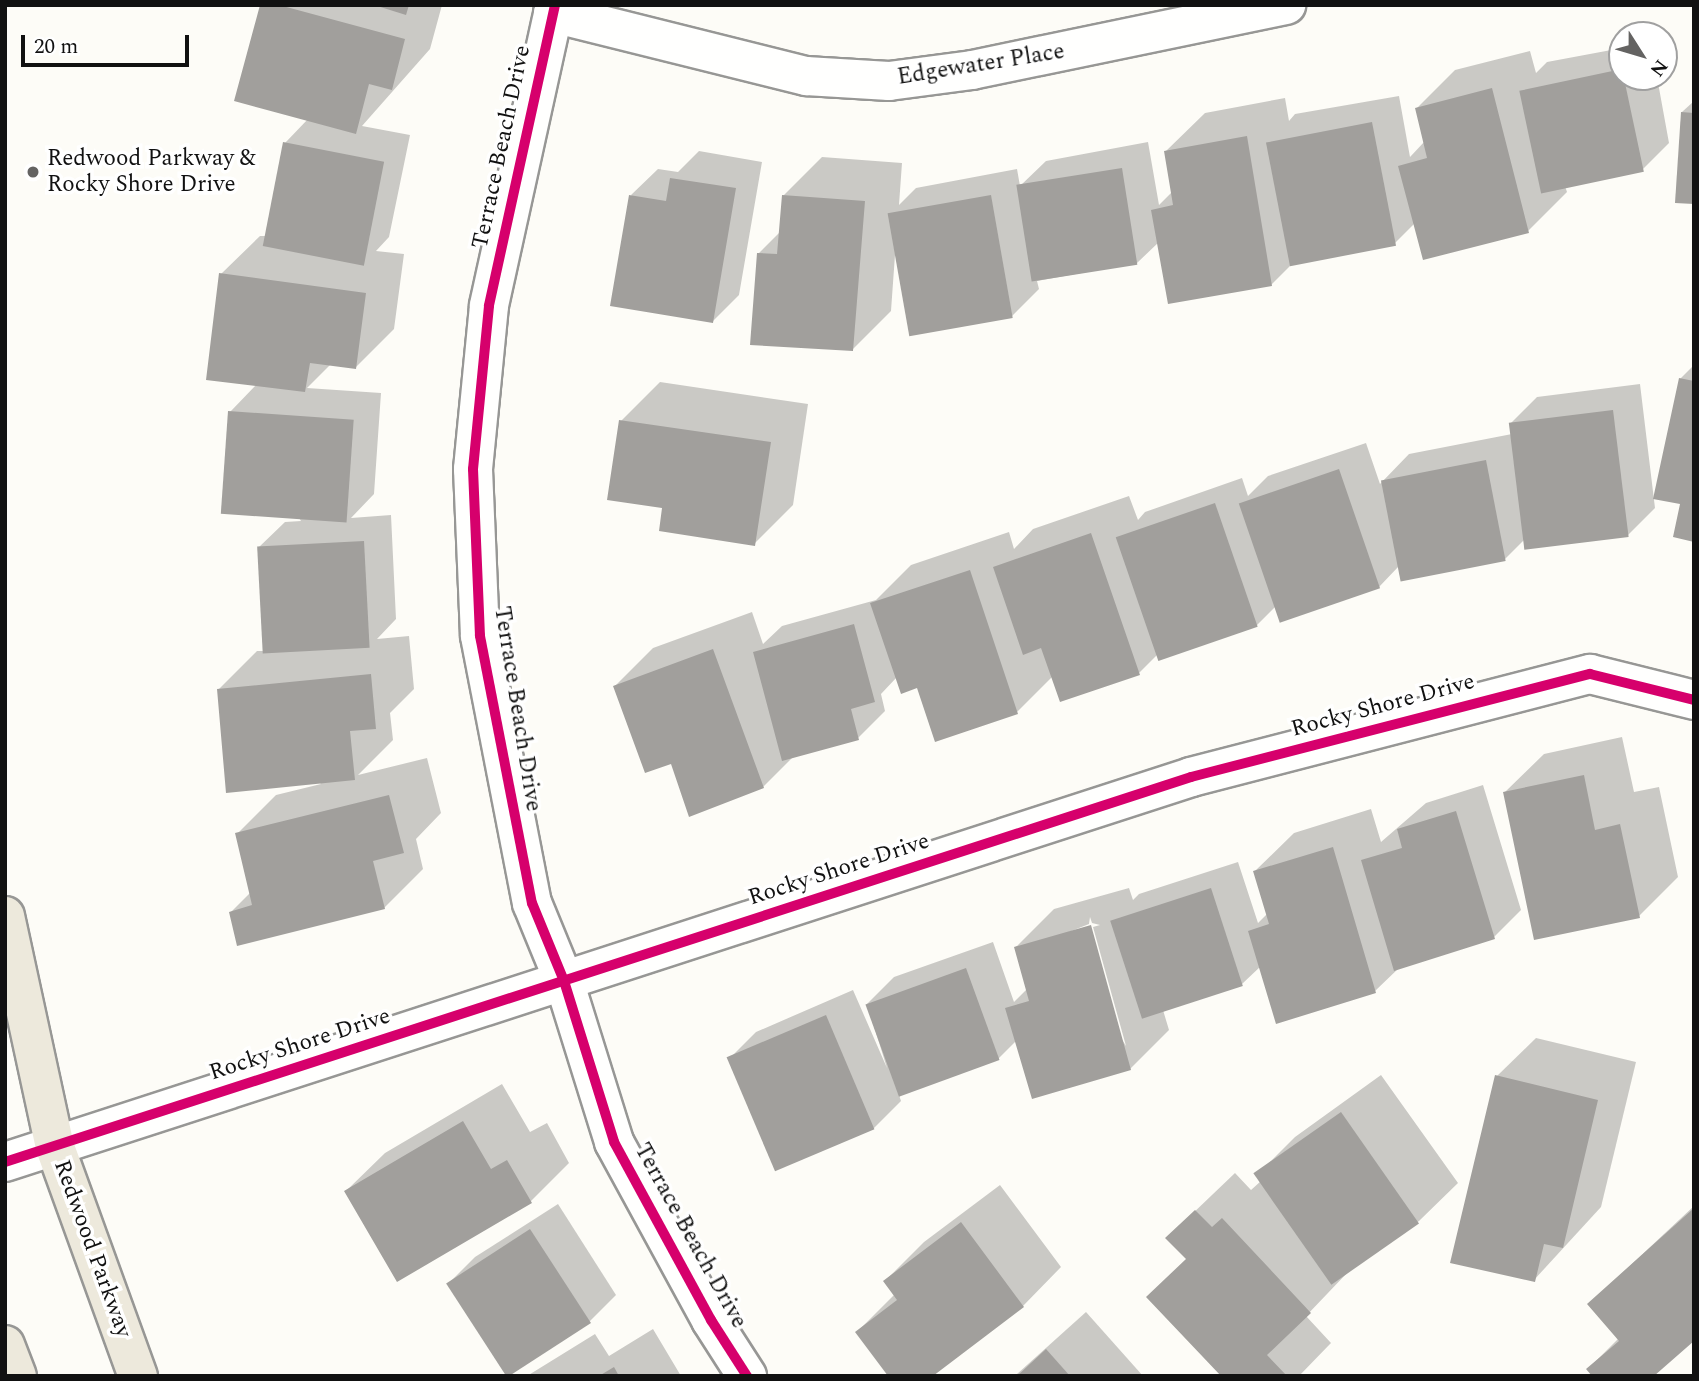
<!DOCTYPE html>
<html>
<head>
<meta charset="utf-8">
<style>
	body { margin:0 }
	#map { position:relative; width:1699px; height:1381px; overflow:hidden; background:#fdfcf7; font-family:Spectral,serif }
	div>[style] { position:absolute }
	.shadow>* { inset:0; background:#0003 }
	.building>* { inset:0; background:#a19f9c; transform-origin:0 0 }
	.roads { filter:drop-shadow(2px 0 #979795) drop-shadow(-2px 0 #979795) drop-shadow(0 2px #979795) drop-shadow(0 -2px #979795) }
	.minor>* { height:38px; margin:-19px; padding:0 19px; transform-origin:19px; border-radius:19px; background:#fffffe }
	.major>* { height:38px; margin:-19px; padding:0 19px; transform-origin:19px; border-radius:19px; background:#ede9dc }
	.cycleway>* { height:10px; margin:-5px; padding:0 5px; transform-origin:5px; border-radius:5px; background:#d6006c }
	.dots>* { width:19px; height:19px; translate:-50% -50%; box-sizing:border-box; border:4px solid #fff; border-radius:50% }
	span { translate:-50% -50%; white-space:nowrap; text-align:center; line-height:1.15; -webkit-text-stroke:7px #fff; paint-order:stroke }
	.street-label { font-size:23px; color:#111 }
	.poi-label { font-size:23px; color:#111 }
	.left { translate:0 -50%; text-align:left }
	.frame { position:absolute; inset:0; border:7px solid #111; pointer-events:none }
	.north { position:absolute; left:1608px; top:21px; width:70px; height:70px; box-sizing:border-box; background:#fff; border:2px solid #a0a0a0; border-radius:50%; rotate:127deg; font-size:19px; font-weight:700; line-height:28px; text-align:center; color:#111 }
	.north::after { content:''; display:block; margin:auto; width:24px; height:32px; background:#646362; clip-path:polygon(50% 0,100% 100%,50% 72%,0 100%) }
	.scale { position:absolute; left:21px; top:35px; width:168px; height:32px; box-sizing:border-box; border:4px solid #111; border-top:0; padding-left:9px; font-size:21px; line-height:24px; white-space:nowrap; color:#111; -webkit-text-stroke:5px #fff; paint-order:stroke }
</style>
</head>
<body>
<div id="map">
	<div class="shadow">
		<i style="clip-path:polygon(262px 5px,442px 5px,430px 49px,362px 126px,410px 135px,389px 237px,376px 251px,404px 254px,394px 329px,356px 367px,331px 364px,307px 388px,381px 393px,374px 494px,351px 518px,391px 515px,396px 619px,377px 639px,409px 636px,414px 689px,390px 713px,393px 740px,358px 775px,427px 758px,441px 813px,416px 839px,423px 869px,384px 908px,231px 912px,251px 892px,237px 834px,276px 795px,321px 784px,218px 690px,257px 651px,264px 651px,258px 548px,285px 522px,301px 521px,230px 412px,257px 384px,221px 274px,260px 236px,266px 236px,285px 143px,308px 119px)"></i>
		<i style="clip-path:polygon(1622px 48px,1622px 77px,1657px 77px,1669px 143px,1642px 170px,1564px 183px,1567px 192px,1528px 231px,1415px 223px,1394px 244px,1293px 263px,1271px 285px,1159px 242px,1137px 263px,1037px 281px,1039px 289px,1012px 316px,895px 255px,891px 311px,852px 350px,758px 254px,780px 232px,783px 196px,822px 157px,902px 163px,899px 205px,916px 188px,1017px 169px,1020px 186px,1046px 161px,1148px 142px,1159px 205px,1173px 191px,1166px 151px,1205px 113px,1285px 98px,1289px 121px,1295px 114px,1399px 96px,1410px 157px,1425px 141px,1416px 109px,1455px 70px,1530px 51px,1536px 73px,1547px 62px)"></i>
		<i style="clip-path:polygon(1694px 101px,1694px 203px,1682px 112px)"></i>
		<i style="clip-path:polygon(699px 151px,762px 162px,739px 295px,712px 322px,631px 195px,658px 169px,678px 172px)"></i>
		<i style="clip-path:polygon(1694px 365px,1694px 540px,1682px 502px,1680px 379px)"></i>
		<i style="clip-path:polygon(660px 382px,808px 404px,793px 505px,754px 544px,664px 507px,621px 421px)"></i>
		<i style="clip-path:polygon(1640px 384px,1655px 508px,1628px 535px,1524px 540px,1505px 559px,1399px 566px,1379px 587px,1276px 606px,1257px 625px,1158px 654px,1139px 673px,1053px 676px,1017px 712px,897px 677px,881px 694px,885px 711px,858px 738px,794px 756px,763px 787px,672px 762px,615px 686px,653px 648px,752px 612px,763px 644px,782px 626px,876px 600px,911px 565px,1009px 532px,1014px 549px,1033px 529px,1129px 496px,1138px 520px,1145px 512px,1242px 478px,1248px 496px,1268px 476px,1366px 443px,1380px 484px,1409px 454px,1512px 434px,1510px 424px,1537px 397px)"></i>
		<i style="clip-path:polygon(1622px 737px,1634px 792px,1659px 787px,1678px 877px,1639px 916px,1505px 792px,1544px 754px)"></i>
		<i style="clip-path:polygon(evenodd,1483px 785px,1521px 910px,1494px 937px,1400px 967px,1375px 991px,1261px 966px,1242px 984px,1163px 1010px,1169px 1030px,1130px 1069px,1017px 1040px,998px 1059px,899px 1095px,901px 1101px,874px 1128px,729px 1059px,756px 1032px,853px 990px,887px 1068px,867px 1004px,894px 977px,993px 942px,1014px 1002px,1027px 989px,1015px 948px,1054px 909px,1129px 888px,1133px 900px,1139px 894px,1238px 862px,1258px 923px,1268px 913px,1255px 871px,1294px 833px,1371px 809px,1381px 842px,1426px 803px,1483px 785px,1090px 917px,1092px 923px,1100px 925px,1093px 927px,1126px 1046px,1059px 936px,1089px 924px,1090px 917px)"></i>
		<i style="clip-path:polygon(1536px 1038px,1636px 1062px,1601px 1207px,1534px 1280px,1497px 1076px)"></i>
		<i style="clip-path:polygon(1381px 1075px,1458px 1183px,1419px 1221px,1348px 1272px,1306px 1316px,1331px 1343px,1299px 1376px,1223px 1376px,1187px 1258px,1167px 1238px,1235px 1173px,1251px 1190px,1261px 1181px,1257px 1175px,1295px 1137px)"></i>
		<i style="clip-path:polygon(502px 1084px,530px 1132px,547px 1123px,569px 1163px,531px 1201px,346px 1191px,385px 1153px)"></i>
		<i style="clip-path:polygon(1000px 1185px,1061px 1267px,1023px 1306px,857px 1332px,895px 1294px,885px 1281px,924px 1242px)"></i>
		<i style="clip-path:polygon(558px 1204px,616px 1295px,589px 1322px,506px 1375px,448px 1284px,475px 1257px)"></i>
		<i style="clip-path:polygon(1694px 1206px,1694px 1339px,1588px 1369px,1619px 1338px,1589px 1304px)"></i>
		<i style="clip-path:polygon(1086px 1312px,1143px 1376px,1015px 1376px,1017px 1374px)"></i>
		<i style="clip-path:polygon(653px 1329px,681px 1376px,527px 1376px,595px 1334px,609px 1356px)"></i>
	</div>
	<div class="building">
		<i style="clip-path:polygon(260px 5px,279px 5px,405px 39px,392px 90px,369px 84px,356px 134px,234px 101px)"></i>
		<i style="clip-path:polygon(374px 5px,409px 5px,406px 15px)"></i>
		<i style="left:1622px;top:69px;width:105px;height:105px;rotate:78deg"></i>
		<i style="clip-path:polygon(1492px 88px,1529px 233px,1423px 260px,1398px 166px,1427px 158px,1415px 108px)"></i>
		<i style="clip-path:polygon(1681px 112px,1694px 113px,1694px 204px,1675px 203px)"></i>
		<i style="left:1372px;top:122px;width:126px;height:108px;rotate:79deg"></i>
		<i style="clip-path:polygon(1247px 136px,1272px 286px,1168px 304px,1151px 210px,1173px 205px,1164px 151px)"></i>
		<i style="left:283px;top:142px;width:103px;height:106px;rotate:11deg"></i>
		<i style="left:1122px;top:168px;width:98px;height:107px;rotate:81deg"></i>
		<i style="clip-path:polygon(670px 178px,736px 188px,713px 323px,610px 306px,629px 195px,666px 201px)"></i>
		<i style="clip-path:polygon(782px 195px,865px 201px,853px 351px,750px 345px,757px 253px,777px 254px)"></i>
		<i style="left:991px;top:195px;width:125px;height:105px;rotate:80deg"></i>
		<i style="clip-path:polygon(219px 273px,366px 293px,356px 369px,310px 363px,305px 392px,206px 380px)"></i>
		<i style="clip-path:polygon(1679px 378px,1694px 381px,1694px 542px,1673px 537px,1680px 504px,1653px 499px)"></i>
		<i style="left:1613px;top:410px;width:128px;height:105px;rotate:83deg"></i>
		<i style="left:228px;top:411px;width:126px;height:103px;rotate:4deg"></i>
		<i style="clip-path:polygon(619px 420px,771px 442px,755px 546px,659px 531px,662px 508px,607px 500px)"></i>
		<i style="left:1486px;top:460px;width:103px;height:107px;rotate:79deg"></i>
		<i style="left:1339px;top:469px;width:126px;height:106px;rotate:71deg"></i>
		<i style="left:1215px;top:503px;width:131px;height:105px;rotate:71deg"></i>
		<i style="clip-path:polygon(1091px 533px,1140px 675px,1060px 702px,1041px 648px,1023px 655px,993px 567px)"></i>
		<i style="left:364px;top:541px;width:107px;height:107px;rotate:87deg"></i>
		<i style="clip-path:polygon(970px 570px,1018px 714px,935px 742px,917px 688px,901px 694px,870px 603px)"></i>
		<i style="clip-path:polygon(854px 624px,875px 702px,851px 709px,859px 740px,782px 761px,753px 652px)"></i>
		<i style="clip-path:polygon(713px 649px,764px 788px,689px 817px,671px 764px,645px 773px,613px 686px)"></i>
		<i style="clip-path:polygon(371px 674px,376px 729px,350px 731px,355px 780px,226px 793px,217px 689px)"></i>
		<i style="clip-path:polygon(1584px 775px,1595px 830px,1620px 824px,1640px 918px,1534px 940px,1503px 792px)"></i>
		<i style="clip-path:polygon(389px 795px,404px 853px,373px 861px,385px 909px,237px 946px,229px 912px,252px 905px,235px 833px)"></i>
		<i style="clip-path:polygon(1456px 811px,1495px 939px,1394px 971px,1361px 860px,1402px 848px,1397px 829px)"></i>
		<i style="clip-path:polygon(1333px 847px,1376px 993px,1276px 1024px,1248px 931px,1269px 924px,1253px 871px)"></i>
		<i style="left:1211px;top:888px;width:103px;height:106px;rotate:72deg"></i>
		<i style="clip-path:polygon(1091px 925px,1131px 1070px,1032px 1099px,1005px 1008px,1029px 1001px,1014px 947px)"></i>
		<i style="left:966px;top:968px;width:98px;height:107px;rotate:70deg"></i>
		<i style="left:826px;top:1015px;width:124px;height:108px;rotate:67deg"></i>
		<i style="clip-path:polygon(1495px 1075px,1598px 1100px,1563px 1248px,1544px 1244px,1535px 1282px,1450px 1263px)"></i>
		<i style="left:1341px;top:1112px;width:136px;height:107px;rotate:55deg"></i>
		<i style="clip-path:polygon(463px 1121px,491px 1169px,507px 1160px,532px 1203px,397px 1282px,344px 1191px)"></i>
		<i style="clip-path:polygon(1694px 1208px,1694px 1341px,1654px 1376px,1592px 1376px,1586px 1369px,1619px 1341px,1587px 1304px)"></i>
		<i style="clip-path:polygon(1195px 1210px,1212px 1227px,1222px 1218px,1311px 1313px,1267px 1355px,1287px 1376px,1221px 1376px,1146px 1297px,1186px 1259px,1165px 1238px)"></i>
		<i style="clip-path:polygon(961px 1222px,1024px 1307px,933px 1376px,888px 1376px,855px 1332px,897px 1300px,883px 1281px)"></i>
		<i style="left:530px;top:1229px;width:112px;height:100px;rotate:57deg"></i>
		<i style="clip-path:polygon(1046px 1349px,1070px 1376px,1017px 1376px)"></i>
		<i style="clip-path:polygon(614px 1367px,619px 1376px,599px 1376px)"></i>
	</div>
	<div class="roads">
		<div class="minor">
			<i style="left:555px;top:5px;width:308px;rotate:102.4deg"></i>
			<i style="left:489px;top:306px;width:164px;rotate:95.6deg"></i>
			<i style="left:473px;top:469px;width:167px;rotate:87.6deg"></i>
			<i style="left:480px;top:636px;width:272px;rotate:79deg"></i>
			<i style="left:532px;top:903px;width:84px;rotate:67.7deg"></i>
			<i style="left:564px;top:981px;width:169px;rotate:72.7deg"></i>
			<i style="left:614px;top:1142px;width:203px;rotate:61.4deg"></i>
			<i style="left:711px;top:1320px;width:67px;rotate:57.3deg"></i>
			<i style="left:553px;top:13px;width:261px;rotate:14deg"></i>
			<i style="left:806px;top:76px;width:83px;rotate:3.4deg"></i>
			<i style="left:889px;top:81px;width:84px;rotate:-7.5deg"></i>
			<i style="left:972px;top:70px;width:321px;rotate:-11.7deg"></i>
			<i style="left:5px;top:1162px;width:1247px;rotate:-17.98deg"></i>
			<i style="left:1191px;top:777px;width:412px;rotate:-14.5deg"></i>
			<i style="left:1590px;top:674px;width:107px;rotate:14deg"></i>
		</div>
		<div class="major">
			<i style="left:5px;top:916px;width:236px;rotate:77.8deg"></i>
			<i style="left:55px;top:1147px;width:244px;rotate:70.1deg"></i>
			<i style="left:5px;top:1345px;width:33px;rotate:69deg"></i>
		</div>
	</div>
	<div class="cycleway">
		<i style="left:555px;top:5px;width:308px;rotate:102.4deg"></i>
		<i style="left:489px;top:306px;width:164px;rotate:95.6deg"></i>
		<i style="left:473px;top:469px;width:167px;rotate:87.6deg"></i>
		<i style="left:480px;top:636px;width:272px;rotate:79deg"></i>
		<i style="left:532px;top:903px;width:84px;rotate:67.7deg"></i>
		<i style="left:564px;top:981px;width:169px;rotate:72.7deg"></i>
		<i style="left:614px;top:1142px;width:203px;rotate:61.4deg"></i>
		<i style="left:711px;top:1320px;width:67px;rotate:57.3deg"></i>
		<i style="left:5px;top:1162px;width:1247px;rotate:-17.98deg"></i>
		<i style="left:1191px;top:777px;width:412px;rotate:-14.5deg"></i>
		<i style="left:1590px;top:674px;width:107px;rotate:14deg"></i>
	</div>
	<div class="dots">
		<i style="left:33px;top:172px;background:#646362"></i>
	</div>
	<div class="street-label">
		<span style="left:981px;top:65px;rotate:-9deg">Edgewater Place</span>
		<span style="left:502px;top:147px;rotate:-78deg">Terrace Beach Drive</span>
		<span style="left:1383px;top:706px;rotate:-15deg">Rocky Shore Drive</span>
		<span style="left:517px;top:709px;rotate:81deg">Terrace Beach Drive</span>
		<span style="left:839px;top:870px;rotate:-18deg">Rocky Shore Drive</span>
		<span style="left:300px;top:1045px;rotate:-18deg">Rocky Shore Drive</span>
		<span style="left:690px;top:1236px;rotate:61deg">Terrace Beach Drive</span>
		<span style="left:92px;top:1249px;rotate:70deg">Redwood Parkway</span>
	</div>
	<div class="poi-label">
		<span class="left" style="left:47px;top:172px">Redwood Parkway &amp;<br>Rocky Shore Drive</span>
	</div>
	<div class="frame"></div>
	<div class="north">N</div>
	<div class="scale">20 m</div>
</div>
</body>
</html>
